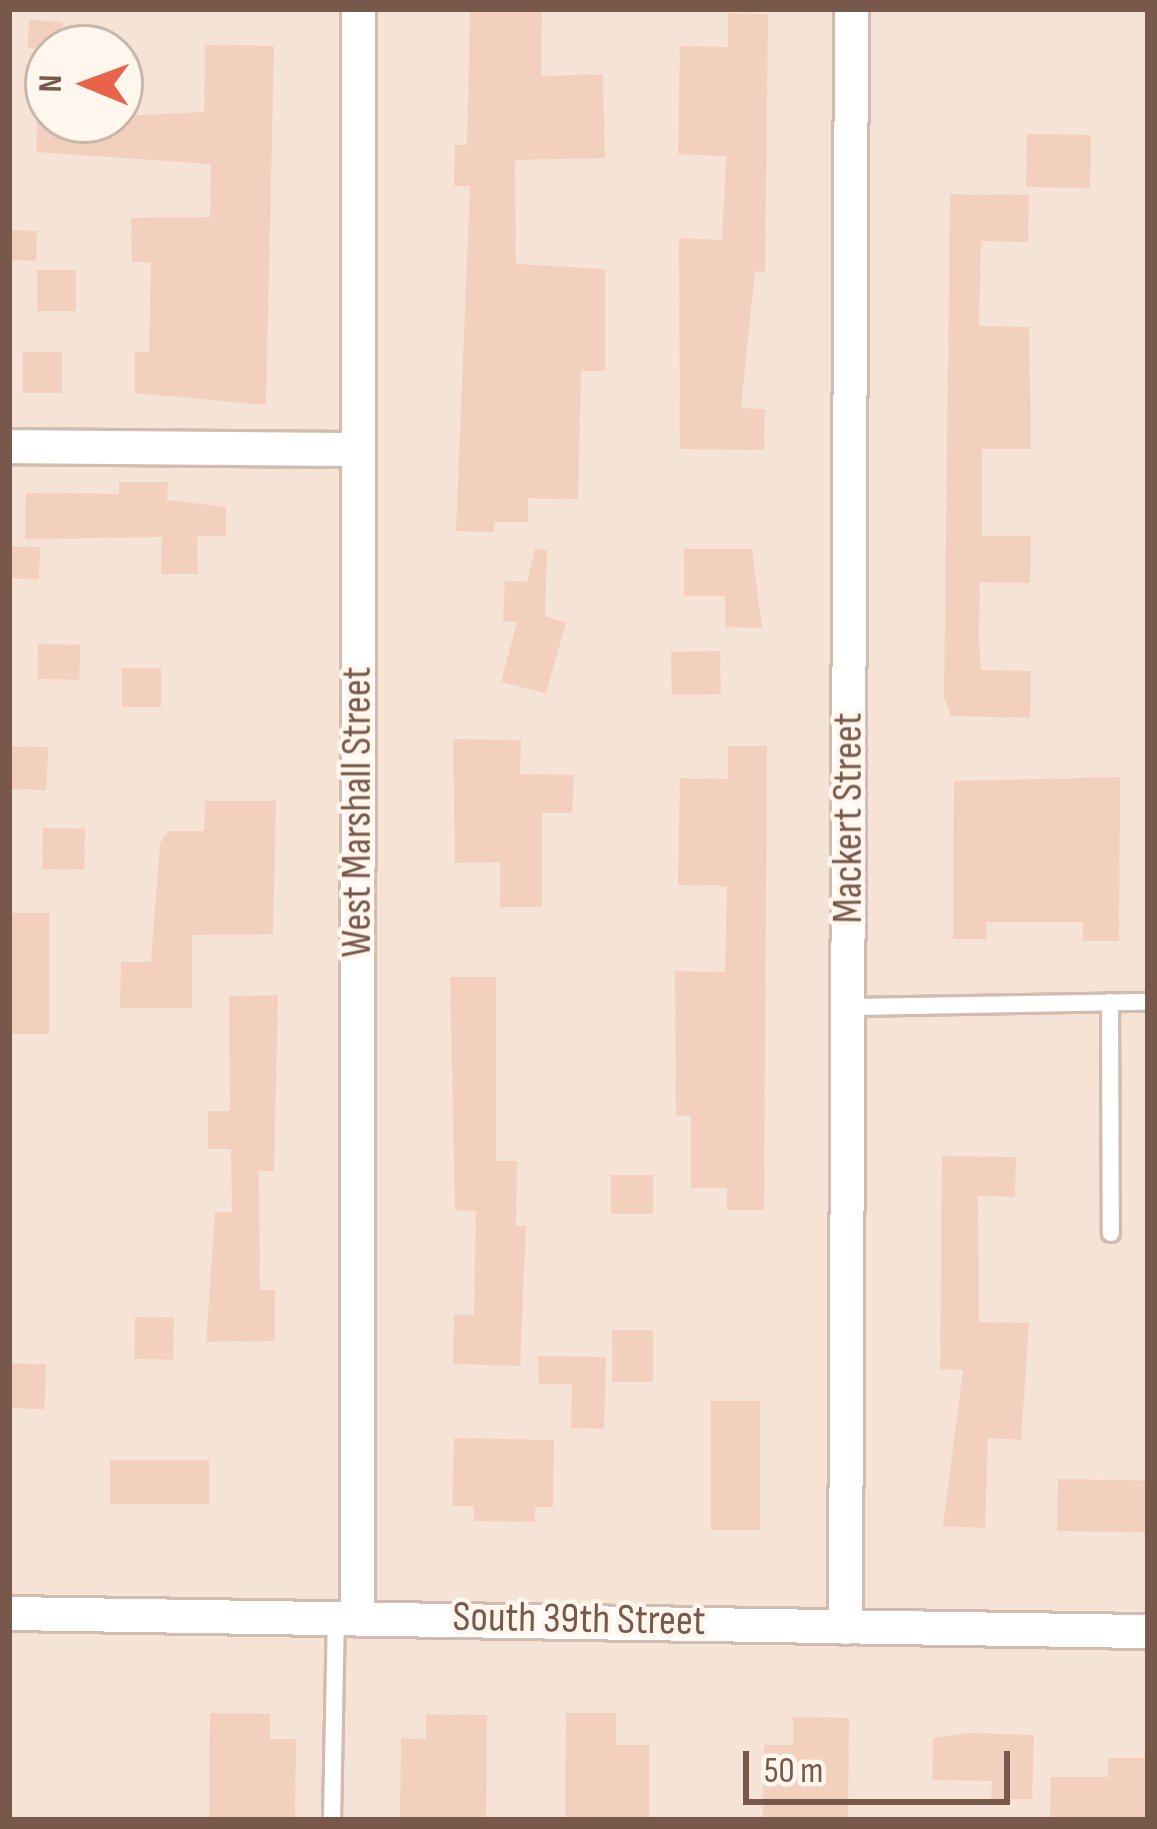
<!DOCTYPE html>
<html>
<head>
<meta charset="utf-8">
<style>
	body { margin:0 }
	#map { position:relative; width:1157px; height:1829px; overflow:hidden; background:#fdf3e7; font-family:"Sofia Sans Condensed",sans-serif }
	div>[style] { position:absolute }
	.residential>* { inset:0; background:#f5e4d5 }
	.building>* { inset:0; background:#f3d0be; transform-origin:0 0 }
	.roads { filter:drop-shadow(3px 0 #d2bcaf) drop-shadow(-3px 0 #d2bcaf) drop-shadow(0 3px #d2bcaf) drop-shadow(0 -3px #d2bcaf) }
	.service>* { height:16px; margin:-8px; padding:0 8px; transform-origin:8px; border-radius:8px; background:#fff }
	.minor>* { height:33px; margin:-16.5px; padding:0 16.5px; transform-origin:16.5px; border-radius:16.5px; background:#fff }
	span { translate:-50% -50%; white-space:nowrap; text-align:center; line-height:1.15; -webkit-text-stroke:9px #fff7ee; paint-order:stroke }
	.street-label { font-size:42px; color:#78584a }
	.frame { position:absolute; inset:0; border:12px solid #78584a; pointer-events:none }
	.north { position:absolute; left:24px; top:24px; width:120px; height:120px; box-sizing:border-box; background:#fff7ee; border:3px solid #c9b7ac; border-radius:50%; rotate:271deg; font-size:33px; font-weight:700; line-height:48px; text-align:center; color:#78584a }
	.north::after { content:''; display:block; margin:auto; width:42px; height:54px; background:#e9634a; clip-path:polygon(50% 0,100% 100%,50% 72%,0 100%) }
	.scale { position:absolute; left:743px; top:1751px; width:267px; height:54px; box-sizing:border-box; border:6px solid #78584a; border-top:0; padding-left:15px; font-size:36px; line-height:42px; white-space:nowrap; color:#78584a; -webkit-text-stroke:9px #fff7ee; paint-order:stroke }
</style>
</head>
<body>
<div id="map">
	<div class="residential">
		<i style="clip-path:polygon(evenodd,9px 9px,1148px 9px,1148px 1820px,9px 1820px,9px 9px,48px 48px,120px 48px,120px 120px,48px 120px,48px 48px)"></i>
	</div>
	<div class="building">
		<i style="clip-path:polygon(470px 9px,542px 9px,541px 76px,603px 74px,605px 158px,515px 160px,516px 264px,605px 269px,605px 371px,581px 371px,578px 499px,528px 498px,528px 522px,495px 522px,494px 532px,456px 531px,470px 186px,454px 186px,455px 145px,467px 145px)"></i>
		<i style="clip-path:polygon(728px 13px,768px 14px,765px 272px,755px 271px,741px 408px,765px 409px,764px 450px,680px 449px,679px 238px,722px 240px,726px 156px,678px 154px,680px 46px,728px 47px)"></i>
		<i style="left:29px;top:20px;width:34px;height:28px;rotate:3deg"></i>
		<i style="clip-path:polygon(205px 45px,274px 46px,266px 405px,135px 393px,135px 352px,149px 352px,151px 262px,132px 262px,131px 218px,210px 217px,211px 164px,36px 152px,37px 120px,204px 112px)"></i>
		<i style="left:1027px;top:134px;width:64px;height:53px;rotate:1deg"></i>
		<i style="clip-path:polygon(950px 194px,1029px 195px,1028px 242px,981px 241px,979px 326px,1029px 327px,1031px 449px,982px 449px,982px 536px,1031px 536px,1030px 583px,980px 582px,979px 638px,981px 670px,1031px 671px,1030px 718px,951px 716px,944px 698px)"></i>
		<i style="left:9px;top:230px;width:28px;height:30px;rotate:2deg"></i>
		<i style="left:37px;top:270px;width:39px;height:41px"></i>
		<i style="left:23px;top:352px;width:39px;height:41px"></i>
		<i style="clip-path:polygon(119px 482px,168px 482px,167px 500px,226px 507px,226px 536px,197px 536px,198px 574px,161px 574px,162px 537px,25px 539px,26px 493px,119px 494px)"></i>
		<i style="left:9px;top:546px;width:31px;height:32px;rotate:2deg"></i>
		<i style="clip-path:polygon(535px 549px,547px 550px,545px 616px,566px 623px,546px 693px,501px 682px,517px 622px,503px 621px,505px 581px,527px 582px)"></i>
		<i style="clip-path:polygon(684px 549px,752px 549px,762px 628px,725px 627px,725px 596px,684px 596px)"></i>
		<i style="left:38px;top:644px;width:42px;height:35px;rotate:1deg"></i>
		<i style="left:720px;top:651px;width:43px;height:49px;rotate:89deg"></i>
		<i style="left:122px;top:668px;width:39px;height:39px"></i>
		<i style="clip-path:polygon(453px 739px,521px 740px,520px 774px,574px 775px,572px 813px,542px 813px,542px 907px,500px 907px,500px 862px,455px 863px)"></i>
		<i style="left:12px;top:746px;width:36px;height:43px;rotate:2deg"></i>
		<i style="clip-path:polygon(728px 746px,767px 746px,764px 1210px,727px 1210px,727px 1188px,691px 1188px,691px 1116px,676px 1116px,675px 971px,725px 972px,727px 886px,678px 885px,680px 778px,728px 779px)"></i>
		<i style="clip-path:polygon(1120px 777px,1119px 941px,1083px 941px,1083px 922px,986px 922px,987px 939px,953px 939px,954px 781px)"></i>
		<i style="clip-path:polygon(205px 801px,276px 801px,273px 934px,192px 935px,192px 1008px,120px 1008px,121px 962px,151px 962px,160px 843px,169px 831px,204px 831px)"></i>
		<i style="left:43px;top:828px;width:42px;height:41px;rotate:1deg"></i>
		<i style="left:10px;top:913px;width:39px;height:121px"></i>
		<i style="clip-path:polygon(450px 977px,496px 977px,496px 1161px,517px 1161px,516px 1226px,526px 1226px,520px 1366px,453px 1364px,454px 1314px,474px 1315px,476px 1211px,455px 1210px)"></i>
		<i style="clip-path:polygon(278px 995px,274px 1171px,259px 1171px,260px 1290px,275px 1290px,275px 1341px,206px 1342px,215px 1212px,232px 1212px,231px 1149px,208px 1149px,208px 1111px,230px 1111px,229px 996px)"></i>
		<i style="clip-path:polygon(942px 1156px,1016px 1157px,1015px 1197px,978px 1196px,979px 1322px,1029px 1323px,1021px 1440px,988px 1438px,985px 1528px,943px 1526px,963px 1370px,940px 1369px)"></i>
		<i style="left:611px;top:1175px;width:42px;height:39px"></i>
		<i style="left:135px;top:1317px;width:39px;height:42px;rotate:1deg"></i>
		<i style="left:612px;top:1330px;width:41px;height:52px"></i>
		<i style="clip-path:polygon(538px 1356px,606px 1357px,604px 1429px,571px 1428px,572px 1384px,539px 1384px)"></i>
		<i style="left:9px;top:1363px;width:37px;height:45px;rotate:2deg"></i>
		<i style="left:711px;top:1401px;width:49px;height:129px"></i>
		<i style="clip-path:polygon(454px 1438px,554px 1440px,553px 1507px,535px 1507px,535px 1522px,474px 1521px,474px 1506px,452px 1506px)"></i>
		<i style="left:110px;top:1460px;width:99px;height:44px"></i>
		<i style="left:1058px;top:1479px;width:90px;height:52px;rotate:1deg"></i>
		<i style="clip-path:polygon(210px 1713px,270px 1714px,270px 1739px,296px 1739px,295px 1820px,209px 1820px)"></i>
		<i style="clip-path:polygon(566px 1713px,616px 1713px,616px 1745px,649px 1745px,649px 1820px,565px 1820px)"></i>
		<i style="clip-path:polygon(426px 1714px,487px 1715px,486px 1820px,400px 1820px,401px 1738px,426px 1739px)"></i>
		<i style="clip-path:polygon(793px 1717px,849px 1718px,848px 1820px,763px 1820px,764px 1745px,793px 1745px)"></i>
		<i style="clip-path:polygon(968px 1733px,1034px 1735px,1032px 1799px,991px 1799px,992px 1781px,932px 1780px,933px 1738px)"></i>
		<i style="clip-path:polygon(1108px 1758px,1148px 1758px,1148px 1820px,1050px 1820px,1051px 1777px,1108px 1777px)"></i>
	</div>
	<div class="roads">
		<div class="service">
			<i style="left:1110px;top:1002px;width:231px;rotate:89.8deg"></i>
			<i style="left:848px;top:1007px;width:300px;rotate:-1deg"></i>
			<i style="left:332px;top:1820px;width:204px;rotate:-88.9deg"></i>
		</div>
		<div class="minor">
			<i style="left:9px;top:446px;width:349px;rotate:0.5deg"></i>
			<i style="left:9px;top:1613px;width:1139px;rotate:0.91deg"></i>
			<i style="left:357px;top:1615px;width:1606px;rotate:-89.96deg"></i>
			<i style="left:845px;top:1627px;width:1618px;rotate:-89.79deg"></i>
		</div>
	</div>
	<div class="street-label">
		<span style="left:358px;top:812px;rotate:-90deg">West Marshall Street</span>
		<span style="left:849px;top:818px;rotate:-90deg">Mackert Street</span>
		<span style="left:579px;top:1620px;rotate:1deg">South 39th Street</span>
	</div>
	<div class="frame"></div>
	<div class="north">N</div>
	<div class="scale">50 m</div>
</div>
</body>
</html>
